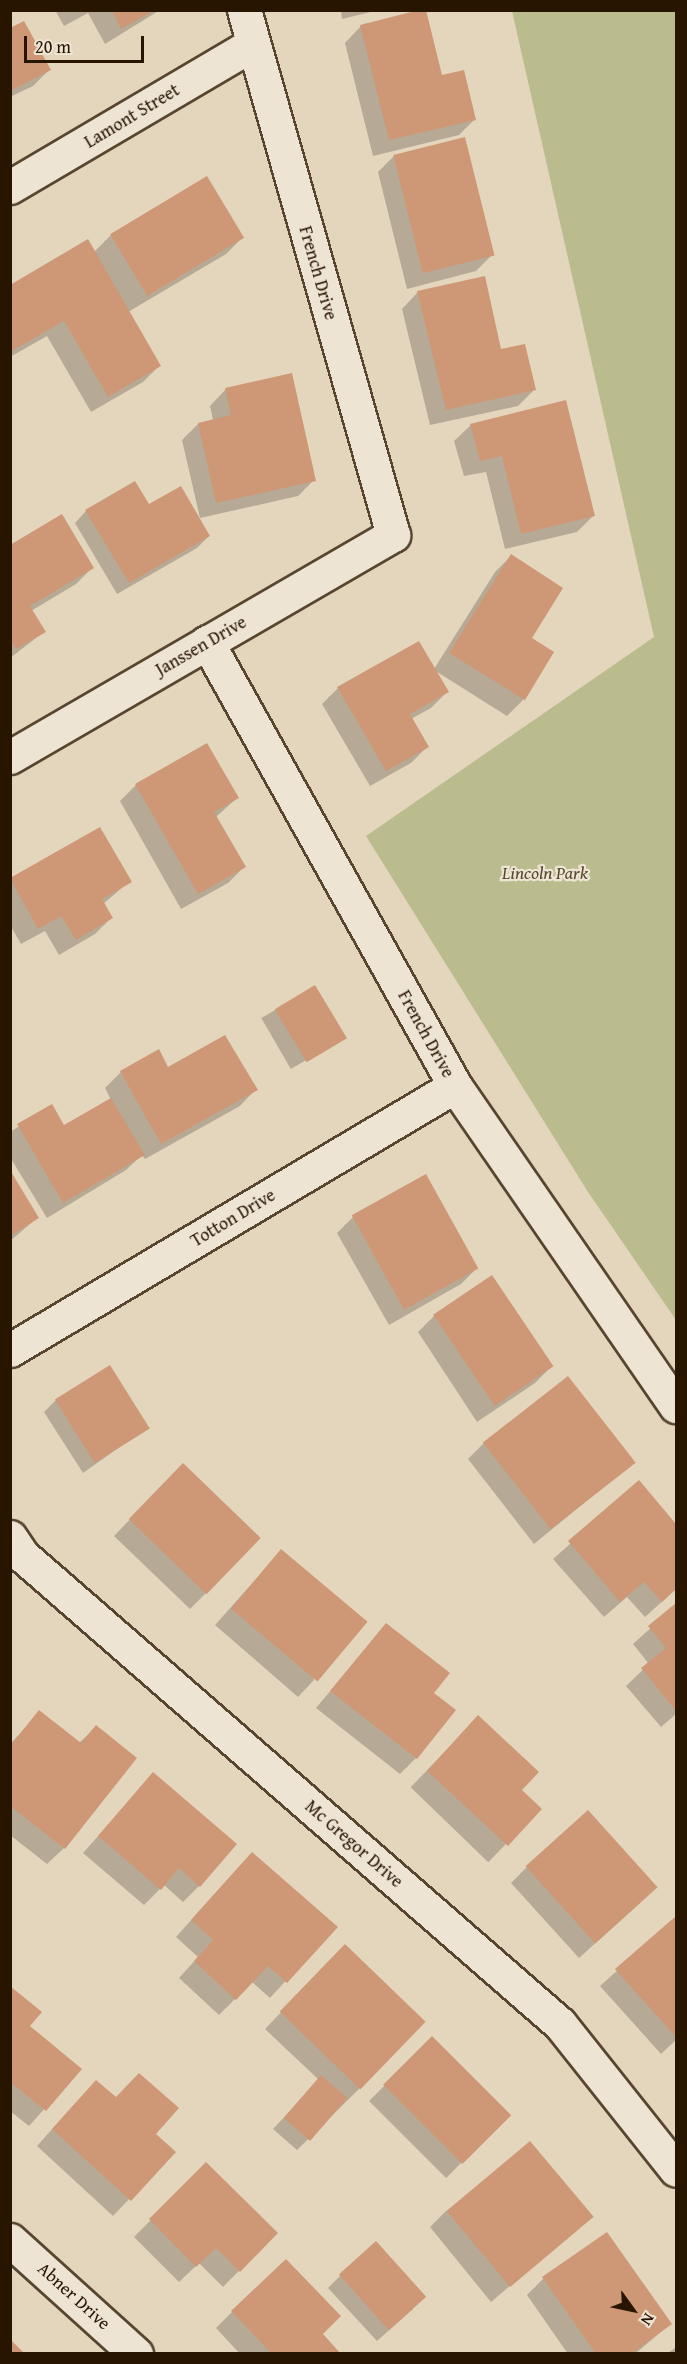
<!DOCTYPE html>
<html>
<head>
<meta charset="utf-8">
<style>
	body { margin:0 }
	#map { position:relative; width:687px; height:2364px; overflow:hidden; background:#e4d5bd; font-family:"Gentium Book Plus",serif }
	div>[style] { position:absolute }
	.green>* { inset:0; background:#babc8d }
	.shadow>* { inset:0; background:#0003; transform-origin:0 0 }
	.building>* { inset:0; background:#ce9876; transform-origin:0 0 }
	.roads { filter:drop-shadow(2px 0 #57452f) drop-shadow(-2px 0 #57452f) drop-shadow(0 2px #57452f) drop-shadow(0 -2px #57452f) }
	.minor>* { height:33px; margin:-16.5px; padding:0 16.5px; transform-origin:16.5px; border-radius:16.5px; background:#ede4d4 }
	span { translate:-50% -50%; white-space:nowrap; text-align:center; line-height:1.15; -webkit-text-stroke:4.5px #ede4d4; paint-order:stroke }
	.street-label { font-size:18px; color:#281500 }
	.park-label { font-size:18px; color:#54472a; font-style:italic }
	.frame { position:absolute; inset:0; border:12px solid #281500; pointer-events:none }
	.north { position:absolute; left:603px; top:2280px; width:60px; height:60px; -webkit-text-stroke:4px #ede4d4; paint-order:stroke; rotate:123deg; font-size:16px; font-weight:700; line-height:24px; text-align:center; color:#281500 }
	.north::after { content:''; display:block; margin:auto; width:21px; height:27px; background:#281500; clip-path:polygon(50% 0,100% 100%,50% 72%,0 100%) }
	.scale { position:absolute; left:24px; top:36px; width:120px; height:27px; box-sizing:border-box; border:3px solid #281500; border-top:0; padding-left:8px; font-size:18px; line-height:21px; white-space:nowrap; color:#281500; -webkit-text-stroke:4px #ede4d4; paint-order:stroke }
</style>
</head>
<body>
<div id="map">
	<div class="green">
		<i style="clip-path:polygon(512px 11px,676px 11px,676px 1320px,588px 1192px,366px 836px,654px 637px)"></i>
	</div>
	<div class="shadow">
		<i style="clip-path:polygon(55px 10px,160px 10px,105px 44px,88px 13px,64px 26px)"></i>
		<i style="clip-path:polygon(341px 10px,379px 10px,342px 19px)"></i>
		<i style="clip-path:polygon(361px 26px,441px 77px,475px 119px,459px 135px,373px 156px,345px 43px)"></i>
		<i style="clip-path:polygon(10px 30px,49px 70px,33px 86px,10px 97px)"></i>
		<i style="clip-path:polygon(394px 156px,492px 255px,476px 271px,407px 289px,378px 172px)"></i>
		<i style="clip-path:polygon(111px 235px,242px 238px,226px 254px,128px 312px,159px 366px,143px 382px,91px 412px,47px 336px,10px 357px,10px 286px,93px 253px)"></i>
		<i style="clip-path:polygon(418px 292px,500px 350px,534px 390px,518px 406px,430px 425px,402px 309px)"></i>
		<i style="clip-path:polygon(226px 389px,314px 480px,298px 496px,200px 518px,182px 440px,198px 424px,213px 420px,210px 406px)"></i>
		<i style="clip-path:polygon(471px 425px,593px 516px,577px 532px,505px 549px,486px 472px,464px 476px,454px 441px)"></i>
		<i style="clip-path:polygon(148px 506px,209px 536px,197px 548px,117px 594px,75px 523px,86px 511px)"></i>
		<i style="clip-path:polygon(10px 547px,92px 568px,76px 584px,31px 611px,44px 632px,10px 658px)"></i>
		<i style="clip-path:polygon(511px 556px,530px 638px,552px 652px,524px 699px,507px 716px,434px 670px,447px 692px,431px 708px,411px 719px,427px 747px,411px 763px,370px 786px,322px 704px,338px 688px,418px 643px,434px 669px,495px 572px)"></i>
		<i style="clip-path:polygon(136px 785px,237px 798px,216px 817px,244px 867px,228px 883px,181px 909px,120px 801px)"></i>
		<i style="clip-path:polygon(99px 829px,130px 881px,103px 904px,111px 918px,95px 934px,59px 955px,45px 931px,21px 944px,10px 925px,10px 880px)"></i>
		<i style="left:315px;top:987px;width:59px;height:62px;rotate:60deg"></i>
		<i style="clip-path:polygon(158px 1051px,168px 1069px,256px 1089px,240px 1106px,145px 1159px,142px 1155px,126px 1170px,47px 1218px,10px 1157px,10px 1132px,51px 1106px,63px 1127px,111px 1100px,105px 1088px,121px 1072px)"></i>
		<i style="clip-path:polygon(10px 1173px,37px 1218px,10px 1241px)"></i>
		<i style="clip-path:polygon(353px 1217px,477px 1268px,461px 1284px,389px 1325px,337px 1233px)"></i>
		<i style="clip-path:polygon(491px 1277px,551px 1367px,535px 1383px,477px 1422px,418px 1332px,434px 1316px)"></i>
		<i style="clip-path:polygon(56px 1400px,148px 1427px,83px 1473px,44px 1412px)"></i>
		<i style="clip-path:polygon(484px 1443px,633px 1463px,534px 1544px,468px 1459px)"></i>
		<i style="clip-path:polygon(167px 1481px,206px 1593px,190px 1609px,114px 1536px)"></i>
		<i style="clip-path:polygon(639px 1483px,676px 1527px,676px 1589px,645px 1617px,627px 1597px,604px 1617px,553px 1559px)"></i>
		<i style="clip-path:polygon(281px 1551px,314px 1680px,298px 1697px,215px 1625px)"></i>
		<i style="clip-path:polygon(676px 1605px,676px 1714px,661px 1727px,626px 1686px,649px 1664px,633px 1644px)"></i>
		<i style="clip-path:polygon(386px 1625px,431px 1693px,416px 1758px,400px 1774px,316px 1708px)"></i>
		<i style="clip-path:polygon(40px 1712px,79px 1743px,96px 1727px,64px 1848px,47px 1864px,10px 1835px,10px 1744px)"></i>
		<i style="left:462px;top:1734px;width:108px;height:74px;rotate:44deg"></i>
		<i style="clip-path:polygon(153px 1774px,199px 1886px,183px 1902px,164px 1885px,144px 1905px,83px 1853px)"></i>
		<i style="clip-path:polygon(527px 1867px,640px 1903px,579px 1958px,511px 1883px)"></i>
		<i style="clip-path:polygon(236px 1870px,335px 1927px,270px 1998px,252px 1982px,219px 2015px,179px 1978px,198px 1957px,176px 1937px)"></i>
		<i style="clip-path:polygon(676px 1918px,676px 2040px,661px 2054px,600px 1986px)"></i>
		<i style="clip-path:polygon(329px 1962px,360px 2088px,297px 2150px,273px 2129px,319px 2080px,265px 2029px)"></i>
		<i style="clip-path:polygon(10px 1988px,28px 2026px,80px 2069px,29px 2126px,10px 2111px)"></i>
		<i style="left:432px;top:2038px;width:109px;height:89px;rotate:45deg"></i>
		<i style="clip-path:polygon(80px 2098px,154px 2134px,174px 2152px,113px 2216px,37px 2146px)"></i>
		<i style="clip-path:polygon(206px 2164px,276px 2233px,223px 2287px,199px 2263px,179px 2282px,134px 2237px)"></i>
		<i style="clip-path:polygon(446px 2211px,592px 2216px,491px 2302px,430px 2227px)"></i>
		<i style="clip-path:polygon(607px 2234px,670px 2324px,635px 2354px,568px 2354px,527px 2295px,543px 2279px)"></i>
		<i style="clip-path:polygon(340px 2276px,413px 2309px,377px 2341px,328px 2288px)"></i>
		<i style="clip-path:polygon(232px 2312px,321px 2334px,339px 2354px,240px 2354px,216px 2328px)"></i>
		<i style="clip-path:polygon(676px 2347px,676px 2354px,667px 2354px)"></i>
	</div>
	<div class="building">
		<i style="clip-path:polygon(112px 10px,155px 10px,121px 29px)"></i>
		<i style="clip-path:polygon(419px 10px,426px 10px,442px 75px,464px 70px,476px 120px,389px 140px,360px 25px)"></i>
		<i style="clip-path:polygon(24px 21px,51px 70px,10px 91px,10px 28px)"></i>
		<i style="left:465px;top:137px;width:122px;height:74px;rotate:76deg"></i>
		<i style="left:207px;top:176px;width:72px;height:113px;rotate:59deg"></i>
		<i style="clip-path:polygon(88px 239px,161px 366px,108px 397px,64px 321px,10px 352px,10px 285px)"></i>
		<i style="clip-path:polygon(485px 276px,501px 349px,525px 344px,536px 390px,446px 410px,417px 291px)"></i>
		<i style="clip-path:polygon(292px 373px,316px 481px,216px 503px,198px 423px,231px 415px,225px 388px)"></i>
		<i style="clip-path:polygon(566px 400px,595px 516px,521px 534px,502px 456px,480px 461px,470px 424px)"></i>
		<i style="clip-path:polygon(135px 481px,149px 504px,181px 486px,210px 536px,129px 583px,85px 510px)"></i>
		<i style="clip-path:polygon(62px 514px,94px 568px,30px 606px,46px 632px,16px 649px,10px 639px,10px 545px)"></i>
		<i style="clip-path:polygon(511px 554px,563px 588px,532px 638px,554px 652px,525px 700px,449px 653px)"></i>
		<i style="clip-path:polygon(419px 641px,449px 692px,410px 714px,429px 747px,386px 771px,337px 687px)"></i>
		<i style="clip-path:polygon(207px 743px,239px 798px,214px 812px,246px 867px,198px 894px,135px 784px)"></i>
		<i style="clip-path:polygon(100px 827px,132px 882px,102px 899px,113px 918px,76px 940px,61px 916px,38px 929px,10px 878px)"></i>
		<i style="left:315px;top:985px;width:62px;height:47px;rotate:59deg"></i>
		<i style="clip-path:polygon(225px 1035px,258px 1090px,161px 1144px,120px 1071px,159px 1049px,168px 1067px)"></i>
		<i style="clip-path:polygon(111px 1098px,145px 1155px,63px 1203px,17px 1124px,52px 1104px,64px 1125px)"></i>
		<i style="clip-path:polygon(10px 1170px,39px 1218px,10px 1236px)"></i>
		<i style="left:426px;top:1174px;width:108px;height:85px;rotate:61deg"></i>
		<i style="left:492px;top:1275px;width:110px;height:71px;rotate:56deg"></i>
		<i style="left:110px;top:1365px;width:75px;height:65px;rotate:58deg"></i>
		<i style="left:568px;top:1376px;width:110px;height:108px;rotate:52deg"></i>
		<i style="left:183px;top:1463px;width:108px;height:78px;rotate:44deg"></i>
		<i style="clip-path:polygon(639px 1480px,676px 1524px,676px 1589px,662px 1602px,644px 1582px,620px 1602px,568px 1541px)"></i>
		<i style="left:281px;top:1549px;width:113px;height:78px;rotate:40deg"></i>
		<i style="clip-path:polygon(676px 1603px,676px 1711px,641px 1668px,666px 1648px,648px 1626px)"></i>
		<i style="clip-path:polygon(386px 1623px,450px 1673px,434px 1693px,456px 1710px,417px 1759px,330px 1691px)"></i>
		<i style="clip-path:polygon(39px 1710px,81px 1743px,96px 1725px,137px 1758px,65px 1849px,10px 1806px,10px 1746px)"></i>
		<i style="clip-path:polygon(478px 1715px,539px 1772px,522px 1790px,542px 1809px,508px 1846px,427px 1771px)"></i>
		<i style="clip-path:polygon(153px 1772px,237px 1844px,200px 1887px,179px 1868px,161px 1890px,98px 1836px)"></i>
		<i style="left:588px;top:1810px;width:104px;height:84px;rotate:48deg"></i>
		<i style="clip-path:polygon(252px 1852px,338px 1927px,287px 1983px,268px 1966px,236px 2000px,194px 1961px,213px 1940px,191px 1920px)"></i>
		<i style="clip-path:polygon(676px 1916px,676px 2037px,615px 1969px)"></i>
		<i style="left:345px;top:1944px;width:112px;height:94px;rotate:44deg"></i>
		<i style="clip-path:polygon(10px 1986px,42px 2012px,30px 2026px,82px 2069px,46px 2111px,10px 2082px)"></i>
		<i style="left:432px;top:2036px;width:112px;height:69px;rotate:45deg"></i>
		<i style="clip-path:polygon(139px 2073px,179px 2108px,156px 2134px,176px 2152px,131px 2201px,52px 2129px,96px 2080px,116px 2097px)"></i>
		<i style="left:321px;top:2075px;width:35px;height:57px;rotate:41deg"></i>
		<i style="left:530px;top:2141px;width:99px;height:109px;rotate:50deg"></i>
		<i style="clip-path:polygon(206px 2162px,278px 2233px,240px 2272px,216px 2248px,196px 2267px,149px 2219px)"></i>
		<i style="clip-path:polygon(607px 2232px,672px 2324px,631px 2354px,596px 2354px,542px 2277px)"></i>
		<i style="left:376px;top:2241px;width:75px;height:50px;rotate:48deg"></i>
		<i style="clip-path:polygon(286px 2259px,341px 2316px,323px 2334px,341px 2354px,272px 2354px,231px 2311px)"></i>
		<i style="clip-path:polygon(10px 2339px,25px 2354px,10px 2354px)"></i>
	</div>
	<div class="roads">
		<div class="minor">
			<i style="left:10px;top:187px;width:282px;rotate:-30.5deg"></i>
			<i style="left:207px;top:642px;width:509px;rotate:60.81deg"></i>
			<i style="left:455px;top:1086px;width:389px;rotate:55.4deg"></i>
			<i style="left:10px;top:757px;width:443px;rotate:-30.1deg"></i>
			<i style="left:393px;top:535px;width:546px;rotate:-105.84deg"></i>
			<i style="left:10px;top:1350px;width:517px;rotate:-30.68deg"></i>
			<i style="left:10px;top:1537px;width:23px;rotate:56deg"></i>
			<i style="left:23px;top:1556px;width:712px;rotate:41.07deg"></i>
			<i style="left:560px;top:2024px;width:186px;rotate:51.5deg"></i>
			<i style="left:10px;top:2240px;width:170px;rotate:42.1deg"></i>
		</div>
	</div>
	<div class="street-label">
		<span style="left:132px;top:116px;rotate:-31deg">Lamont Street</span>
		<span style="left:318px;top:273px;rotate:74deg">French Drive</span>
		<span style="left:201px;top:646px;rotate:-30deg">Janssen Drive</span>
		<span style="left:426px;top:1034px;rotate:61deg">French Drive</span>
		<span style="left:233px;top:1218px;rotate:-31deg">Totton Drive</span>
		<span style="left:354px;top:1844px;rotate:41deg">Mc Gregor Drive</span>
		<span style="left:74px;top:2296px;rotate:42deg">Abner Drive</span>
	</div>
	<div class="park-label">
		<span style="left:545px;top:873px">Lincoln Park</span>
	</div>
	<div class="frame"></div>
	<div class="north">N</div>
	<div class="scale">20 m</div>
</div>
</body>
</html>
